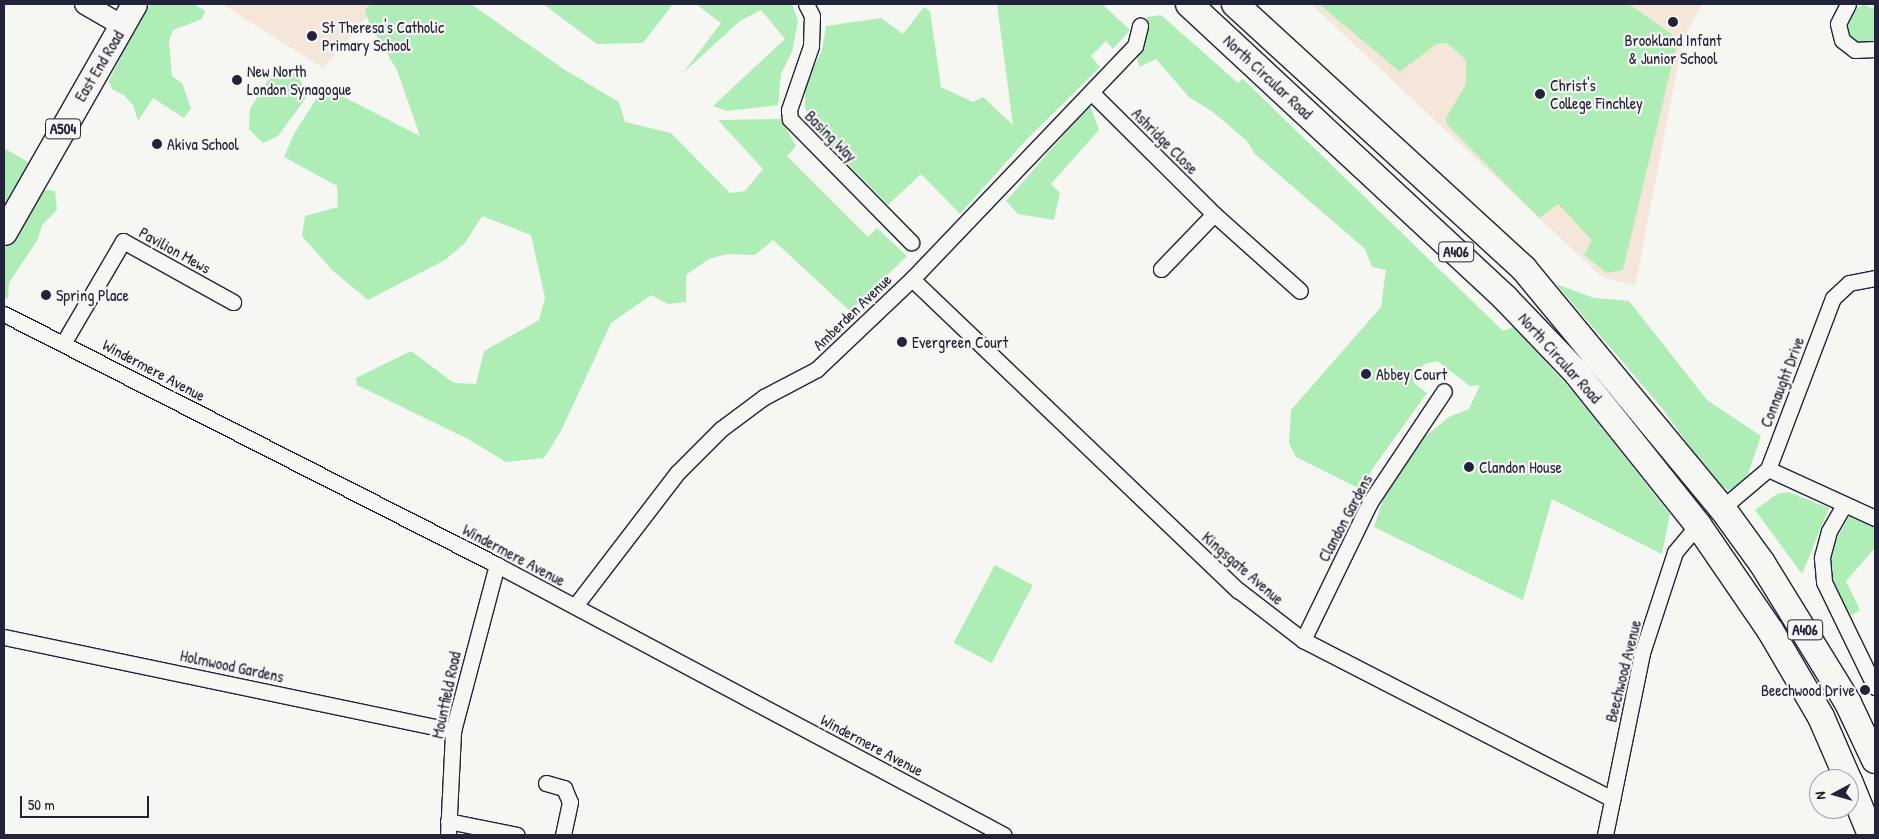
<!DOCTYPE html>
<html>
<head>
<meta charset="utf-8">
<style>
	body { margin:0 }
	#map { position:relative; width:1879px; height:839px; overflow:hidden; background:#f6f6f2; font-family:"Patrick Hand",sans-serif }
	div>[style] { position:absolute }
	.built>* { inset:0; background:#f4e7d9 }
	.green>* { inset:0; background:#aeedb5; transform-origin:0 0 }
	.roads { filter:drop-shadow(1px 0 #22223b) drop-shadow(-1px 0 #22223b) drop-shadow(0 1px #22223b) drop-shadow(0 -1px #22223b) }
	.minor>* { height:15px; margin:-7.5px; padding:0 7.5px; transform-origin:7.5px; border-radius:7.5px; background:#f6f6f2 }
	.tertiary>* { height:20px; margin:-10px; padding:0 10px; transform-origin:10px; border-radius:10px; background:#f6f6f2 }
	.primary>* { height:25px; margin:-12.5px; padding:0 12.5px; transform-origin:12.5px; border-radius:12.5px; background:#f6f6f2 }
	.trunk>* { height:26px; margin:-13px; padding:0 13px; transform-origin:13px; border-radius:13px; background:#f6f6f2 }
	.dots>* { width:14px; height:14px; translate:-50% -50%; box-sizing:border-box; border:2px solid #f6f6f2; border-radius:50% }
	span { translate:-50% -50%; white-space:nowrap; text-align:center; line-height:1.15; -webkit-text-stroke:4.5px #f6f6f2; paint-order:stroke }
	.shield-label span { padding:1px 4px; background:#f6f6f2; border:1px solid; border-radius:4px; -webkit-text-stroke-width:0 }
	.shield-label { font-size:15px; color:#22223b; font-weight:700 }
	.poi-label { font-size:16px; color:#22223b }
	.left { translate:0 -50%; text-align:left }
	.right { translate:-100% -50%; text-align:right }
	.street-label { font-size:16px; color:#22223b }
	.frame { position:absolute; inset:0; border:5px solid #22223b; pointer-events:none }
	.north { position:absolute; left:1809px; top:769px; width:50px; height:50px; box-sizing:border-box; background:#f6f6f2; border:1px solid #a1a1a9; border-radius:50%; rotate:264deg; font-size:14px; font-weight:700; line-height:20px; text-align:center; color:#22223b }
	.north::after { content:''; display:block; margin:auto; width:18px; height:22px; background:#22223b; clip-path:polygon(50% 0,100% 100%,50% 72%,0 100%) }
	.scale { position:absolute; left:20px; top:796px; width:129px; height:22px; box-sizing:border-box; border:2px solid #22223b; border-top:0; padding-left:6px; font-size:15px; line-height:18px; white-space:nowrap; color:#22223b; -webkit-text-stroke:4px #f6f6f2; paint-order:stroke }
</style>
</head>
<body>
<div id="map">
	<div class="built">
		<i style="clip-path:polygon(222px 4px,379px 4px,323px 68px)"></i>
		<i style="clip-path:polygon(1311px 4px,1702px 4px,1683px 39px,1635px 286px,1602px 277px)"></i>
	</div>
	<div class="green">
		<i style="clip-path:polygon(151px 4px,194px 4px,205px 11px,202px 19px,173px 30px,169px 41px,172px 76px,182px 83px,191px 108px,184px 118px,153px 98px,138px 121px,133px 105px,125px 96px,112px 89px,109px 81px,140px 17px)"></i>
		<i style="clip-path:polygon(370px 4px,471px 4px,565px 70px,619px 102px,625px 122px,671px 133px,730px 193px,745px 191px,763px 169px,718px 120px,781px 119px,796px 146px,787px 156px,868px 237px,877px 228px,907px 256px,850px 311px,773px 240px,755px 255px,727px 254px,709px 259px,686px 275px,686px 302px,668px 304px,651px 295px,611px 323px,561px 431px,544px 458px,506px 462px,468px 439px,357px 385px,356px 378px,411px 351px,454px 383px,476px 384px,484px 351px,539px 320px,545px 298px,531px 235px,482px 216px,465px 243px,445px 260px,368px 300px,333px 271px,302px 236px,305px 216px,338px 207px,337px 186px,284px 157px,294px 134px,320px 93px,330px 90px,420px 136px,397px 70px,369px 23px,365px 10px)"></i>
		<i style="clip-path:polygon(543px 4px,673px 4px,643px 43px,597px 44px)"></i>
		<i style="clip-path:polygon(696px 4px,792px 4px,798px 21px,792px 52px,781px 74px,778px 105px,727px 111px,713px 106px,785px 39px,761px 10px,740px 21px,683px 73px,721px 23px)"></i>
		<i style="clip-path:polygon(997px 4px,1106px 4px,1104px 6px,1130px 30px,1113px 49px,1106px 41px,1091px 56px,1100px 67px,1027px 139px,960px 214px,921px 174px,888px 205px,814px 129px,805px 108px,805px 85px,822px 50px,826px 26px,881px 18px,903px 34px,924px 7px,930px 11px,941px 87px,973px 102px,983px 97px,1013px 125px)"></i>
		<i style="clip-path:polygon(1319px 4px,1629px 4px,1678px 39px,1623px 270px,1607px 273px,1584px 255px,1592px 240px,1558px 204px,1539px 218px,1447px 124px,1446px 118px,1466px 84px,1466px 60px,1447px 43px,1436px 44px,1400px 72px)"></i>
		<i style="clip-path:polygon(1864px 5px,1875px 9px,1875px 40px,1863px 44px,1851px 38px,1845px 27px,1853px 9px)"></i>
		<i style="clip-path:polygon(1161px 15px,1238px 83px,1243px 79px,1503px 331px,1514px 327px,1574px 393px,1670px 514px,1662px 554px,1552px 499px,1523px 600px,1374px 527px,1389px 482px,1426px 436px,1449px 417px,1469px 409px,1480px 385px,1470px 386px,1437px 361px,1424px 364px,1413px 382px,1427px 393px,1373px 468px,1362px 490px,1296px 457px,1289px 443px,1291px 410px,1381px 307px,1386px 270px,1372px 267px,1365px 249px,1255px 154px,1247px 141px,1213px 112px,1189px 97px,1156px 59px,1139px 67px,1137px 55px,1148px 33px,1147px 17px)"></i>
		<i style="clip-path:polygon(287px 68px,294px 71px,305px 88px,306px 98px,278px 136px,263px 143px,249px 129px,250px 109px,268px 80px)"></i>
		<i style="clip-path:polygon(1090px 105px,1099px 130px,1051px 184px,1060px 193px,1054px 220px,1018px 214px,1006px 201px)"></i>
		<i style="clip-path:polygon(4px 148px,38px 168px,4px 230px)"></i>
		<i style="clip-path:polygon(40px 189px,55px 191px,57px 210px,42px 225px,38px 239px,9px 283px,8px 299px,4px 298px,4px 250px,30px 199px)"></i>
		<i style="clip-path:polygon(1556px 284px,1594px 298px,1629px 301px,1707px 400px,1761px 436px,1748px 474px,1739px 486px,1728px 490px,1716px 483px,1662px 408px)"></i>
		<i style="clip-path:polygon(1788px 492px,1829px 508px,1802px 574px,1755px 510px,1777px 494px)"></i>
		<i style="clip-path:polygon(1849px 516px,1875px 528px,1875px 548px,1846px 581px,1860px 610px,1851px 616px,1829px 577px,1828px 555px)"></i>
		<i style="left:995px;top:565px;width:43px;height:88px;rotate:28deg"></i>
	</div>
	<div class="roads">
		<div class="minor">
			<i style="left:806px;top:4px;width:13px;rotate:63deg"></i>
			<i style="left:812px;top:16px;width:30px;rotate:92deg"></i>
			<i style="left:811px;top:46px;width:68px;rotate:109deg"></i>
			<i style="left:789px;top:110px;width:9px;rotate:84deg"></i>
			<i style="left:790px;top:119px;width:173px;rotate:45.5deg"></i>
			<i style="left:1848px;top:4px;width:22px;rotate:117deg"></i>
			<i style="left:1838px;top:24px;width:16px;rotate:76deg"></i>
			<i style="left:1842px;top:40px;width:16px;rotate:38deg"></i>
			<i style="left:1855px;top:50px;width:20px;rotate:-3deg"></i>
			<i style="left:1091px;top:92px;width:173px;rotate:44.8deg"></i>
			<i style="left:1214px;top:214px;width:115px;rotate:41.8deg"></i>
			<i style="left:1161px;top:269px;width:76px;rotate:-46.1deg"></i>
			<i style="left:912px;top:279px;width:451px;rotate:43.7deg"></i>
			<i style="left:1238px;top:590px;width:82px;rotate:37.6deg"></i>
			<i style="left:1303px;top:640px;width:348px;rotate:27.2deg"></i>
			<i style="left:4px;top:314px;width:553px;rotate:26.98deg"></i>
			<i style="left:497px;top:565px;width:574px;rotate:28.04deg"></i>
			<i style="left:64px;top:342px;width:117px;rotate:-59.7deg"></i>
			<i style="left:123px;top:241px;width:126px;rotate:29deg"></i>
			<i style="left:1768px;top:469px;width:118px;rotate:24.6deg"></i>
			<i style="left:1844px;top:505px;width:30px;rotate:120deg"></i>
			<i style="left:1829px;top:531px;width:28px;rotate:105deg"></i>
			<i style="left:1822px;top:558px;width:24px;rotate:85deg"></i>
			<i style="left:1824px;top:582px;width:117px;rotate:64.1deg"></i>
			<i style="left:1722px;top:508px;width:60px;rotate:-40.3deg"></i>
			<i style="left:1768px;top:469px;width:183px;rotate:-69.2deg"></i>
			<i style="left:1833px;top:298px;width:22px;rotate:-43deg"></i>
			<i style="left:1849px;top:283px;width:26px;rotate:-11deg"></i>
			<i style="left:575px;top:606px;width:169px;rotate:-52.5deg"></i>
			<i style="left:678px;top:472px;width:61px;rotate:-45deg"></i>
			<i style="left:721px;top:429px;width:54px;rotate:-36.7deg"></i>
			<i style="left:764px;top:397px;width:60px;rotate:-27.8deg"></i>
			<i style="left:817px;top:369px;width:131px;rotate:-43.5deg"></i>
			<i style="left:912px;top:279px;width:323px;rotate:-46.3deg"></i>
			<i style="left:1135px;top:46px;width:21px;rotate:-76deg"></i>
			<i style="left:4px;top:637px;width:459px;rotate:11.8deg"></i>
			<i style="left:1303px;top:640px;width:153px;rotate:-64.1deg"></i>
			<i style="left:1370px;top:502px;width:133px;rotate:-56.3deg"></i>
			<i style="left:546px;top:783px;width:19px;rotate:16deg"></i>
			<i style="left:564px;top:788px;width:15px;rotate:67deg"></i>
			<i style="left:570px;top:802px;width:34px;rotate:102deg"></i>
			<i style="left:448px;top:821px;width:70px;rotate:11.5deg"></i>
			<i style="left:448px;top:835px;width:104px;rotate:-87.2deg"></i>
			<i style="left:453px;top:731px;width:172px;rotate:-75.2deg"></i>
			<i style="left:1605px;top:835px;width:186px;rotate:-78.5deg"></i>
			<i style="left:1642px;top:653px;width:106px;rotate:-71.9deg"></i>
			<i style="left:1675px;top:552px;width:35px;rotate:-50deg"></i>
		</div>
		<div class="tertiary">
			<i style="left:85px;top:4px;width:44px;rotate:30.1deg"></i>
		</div>
		<div class="primary">
			<i style="left:4px;top:232px;width:262px;rotate:-60.3deg"></i>
		</div>
		<div class="trunk">
			<i style="left:1189px;top:4px;width:432px;rotate:42.9deg"></i>
			<i style="left:1505px;top:298px;width:103px;rotate:46.2deg"></i>
			<i style="left:1576px;top:372px;width:196px;rotate:51.4deg"></i>
			<i style="left:1698px;top:525px;width:127px;rotate:55.6deg"></i>
			<i style="left:1770px;top:630px;width:101px;rotate:59.6deg"></i>
			<i style="left:1821px;top:717px;width:68px;rotate:66.5deg"></i>
			<i style="left:1235px;top:4px;width:392px;rotate:42.5deg"></i>
			<i style="left:1524px;top:269px;width:310px;rotate:50.4deg"></i>
			<i style="left:1722px;top:508px;width:68px;rotate:54deg"></i>
			<i style="left:1762px;top:563px;width:164px;rotate:58.4deg"></i>
			<i style="left:1848px;top:703px;width:63px;rotate:64.7deg"></i>
			<i style="left:1849px;top:781px;width:58px;rotate:67.8deg"></i>
		</div>
	</div>
	<div class="dots">
		<i style="left:1673px;top:22px;background:#22223b"></i>
		<i style="left:312px;top:36px;background:#22223b"></i>
		<i style="left:237px;top:80px;background:#22223b"></i>
		<i style="left:1540px;top:94px;background:#22223b"></i>
		<i style="left:157px;top:144px;background:#22223b"></i>
		<i style="left:46px;top:295px;background:#22223b"></i>
		<i style="left:902px;top:342px;background:#22223b"></i>
		<i style="left:1366px;top:374px;background:#22223b"></i>
		<i style="left:1469px;top:467px;background:#22223b"></i>
		<i style="left:1865px;top:690px;background:#22223b"></i>
	</div>
	<div class="shield-label">
		<span style="left:63px;top:129px">A504</span>
		<span style="left:1456px;top:252px">A406</span>
		<span style="left:1805px;top:630px">A406</span>
	</div>
	<div class="poi-label">
		<span class="left" style="left:322px;top:36px">St Theresa's Catholic<br>Primary School</span>
		<span style="left:1673px;top:49px">Brookland Infant<br>&amp; Junior School</span>
		<span class="left" style="left:247px;top:80px">New North<br>London Synagogue</span>
		<span class="left" style="left:1550px;top:94px">Christ's<br>College Finchley</span>
		<span class="left" style="left:167px;top:144px">Akiva School</span>
		<span class="left" style="left:56px;top:295px">Spring Place</span>
		<span class="left" style="left:912px;top:342px">Evergreen Court</span>
		<span class="left" style="left:1376px;top:374px">Abbey Court</span>
		<span class="left" style="left:1479px;top:467px">Clandon House</span>
		<span class="right" style="left:1855px;top:690px">Beechwood Drive</span>
	</div>
	<div class="street-label">
		<span style="left:99px;top:66px;rotate:-59deg">East End Road</span>
		<span style="left:1268px;top:77px;rotate:43deg">North Circular Road</span>
		<span style="left:831px;top:136px;rotate:45deg">Basing Way</span>
		<span style="left:1165px;top:141px;rotate:45deg">Ashridge Close</span>
		<span style="left:175px;top:250px;rotate:29deg">Pavilion Mews</span>
		<span style="left:852px;top:312px;rotate:-44deg">Amberden Avenue</span>
		<span style="left:1560px;top:358px;rotate:48deg">North Circular Road</span>
		<span style="left:154px;top:370px;rotate:28deg">Windermere Avenue</span>
		<span style="left:1782px;top:382px;rotate:-69deg">Connaught Drive</span>
		<span style="left:1345px;top:518px;rotate:-62deg">Clandon Gardens</span>
		<span style="left:514px;top:555px;rotate:28deg">Windermere Avenue</span>
		<span style="left:1243px;top:568px;rotate:41deg">Kingsgate Avenue</span>
		<span style="left:232px;top:666px;rotate:12deg">Holmwood Gardens</span>
		<span style="left:1623px;top:671px;rotate:-76deg">Beechwood Avenue</span>
		<span style="left:446px;top:695px;rotate:-78deg">Mountfield Road</span>
		<span style="left:872px;top:745px;rotate:28deg">Windermere Avenue</span>
	</div>
	<div class="frame"></div>
	<div class="north">N</div>
	<div class="scale">50 m</div>
</div>
</body>
</html>
